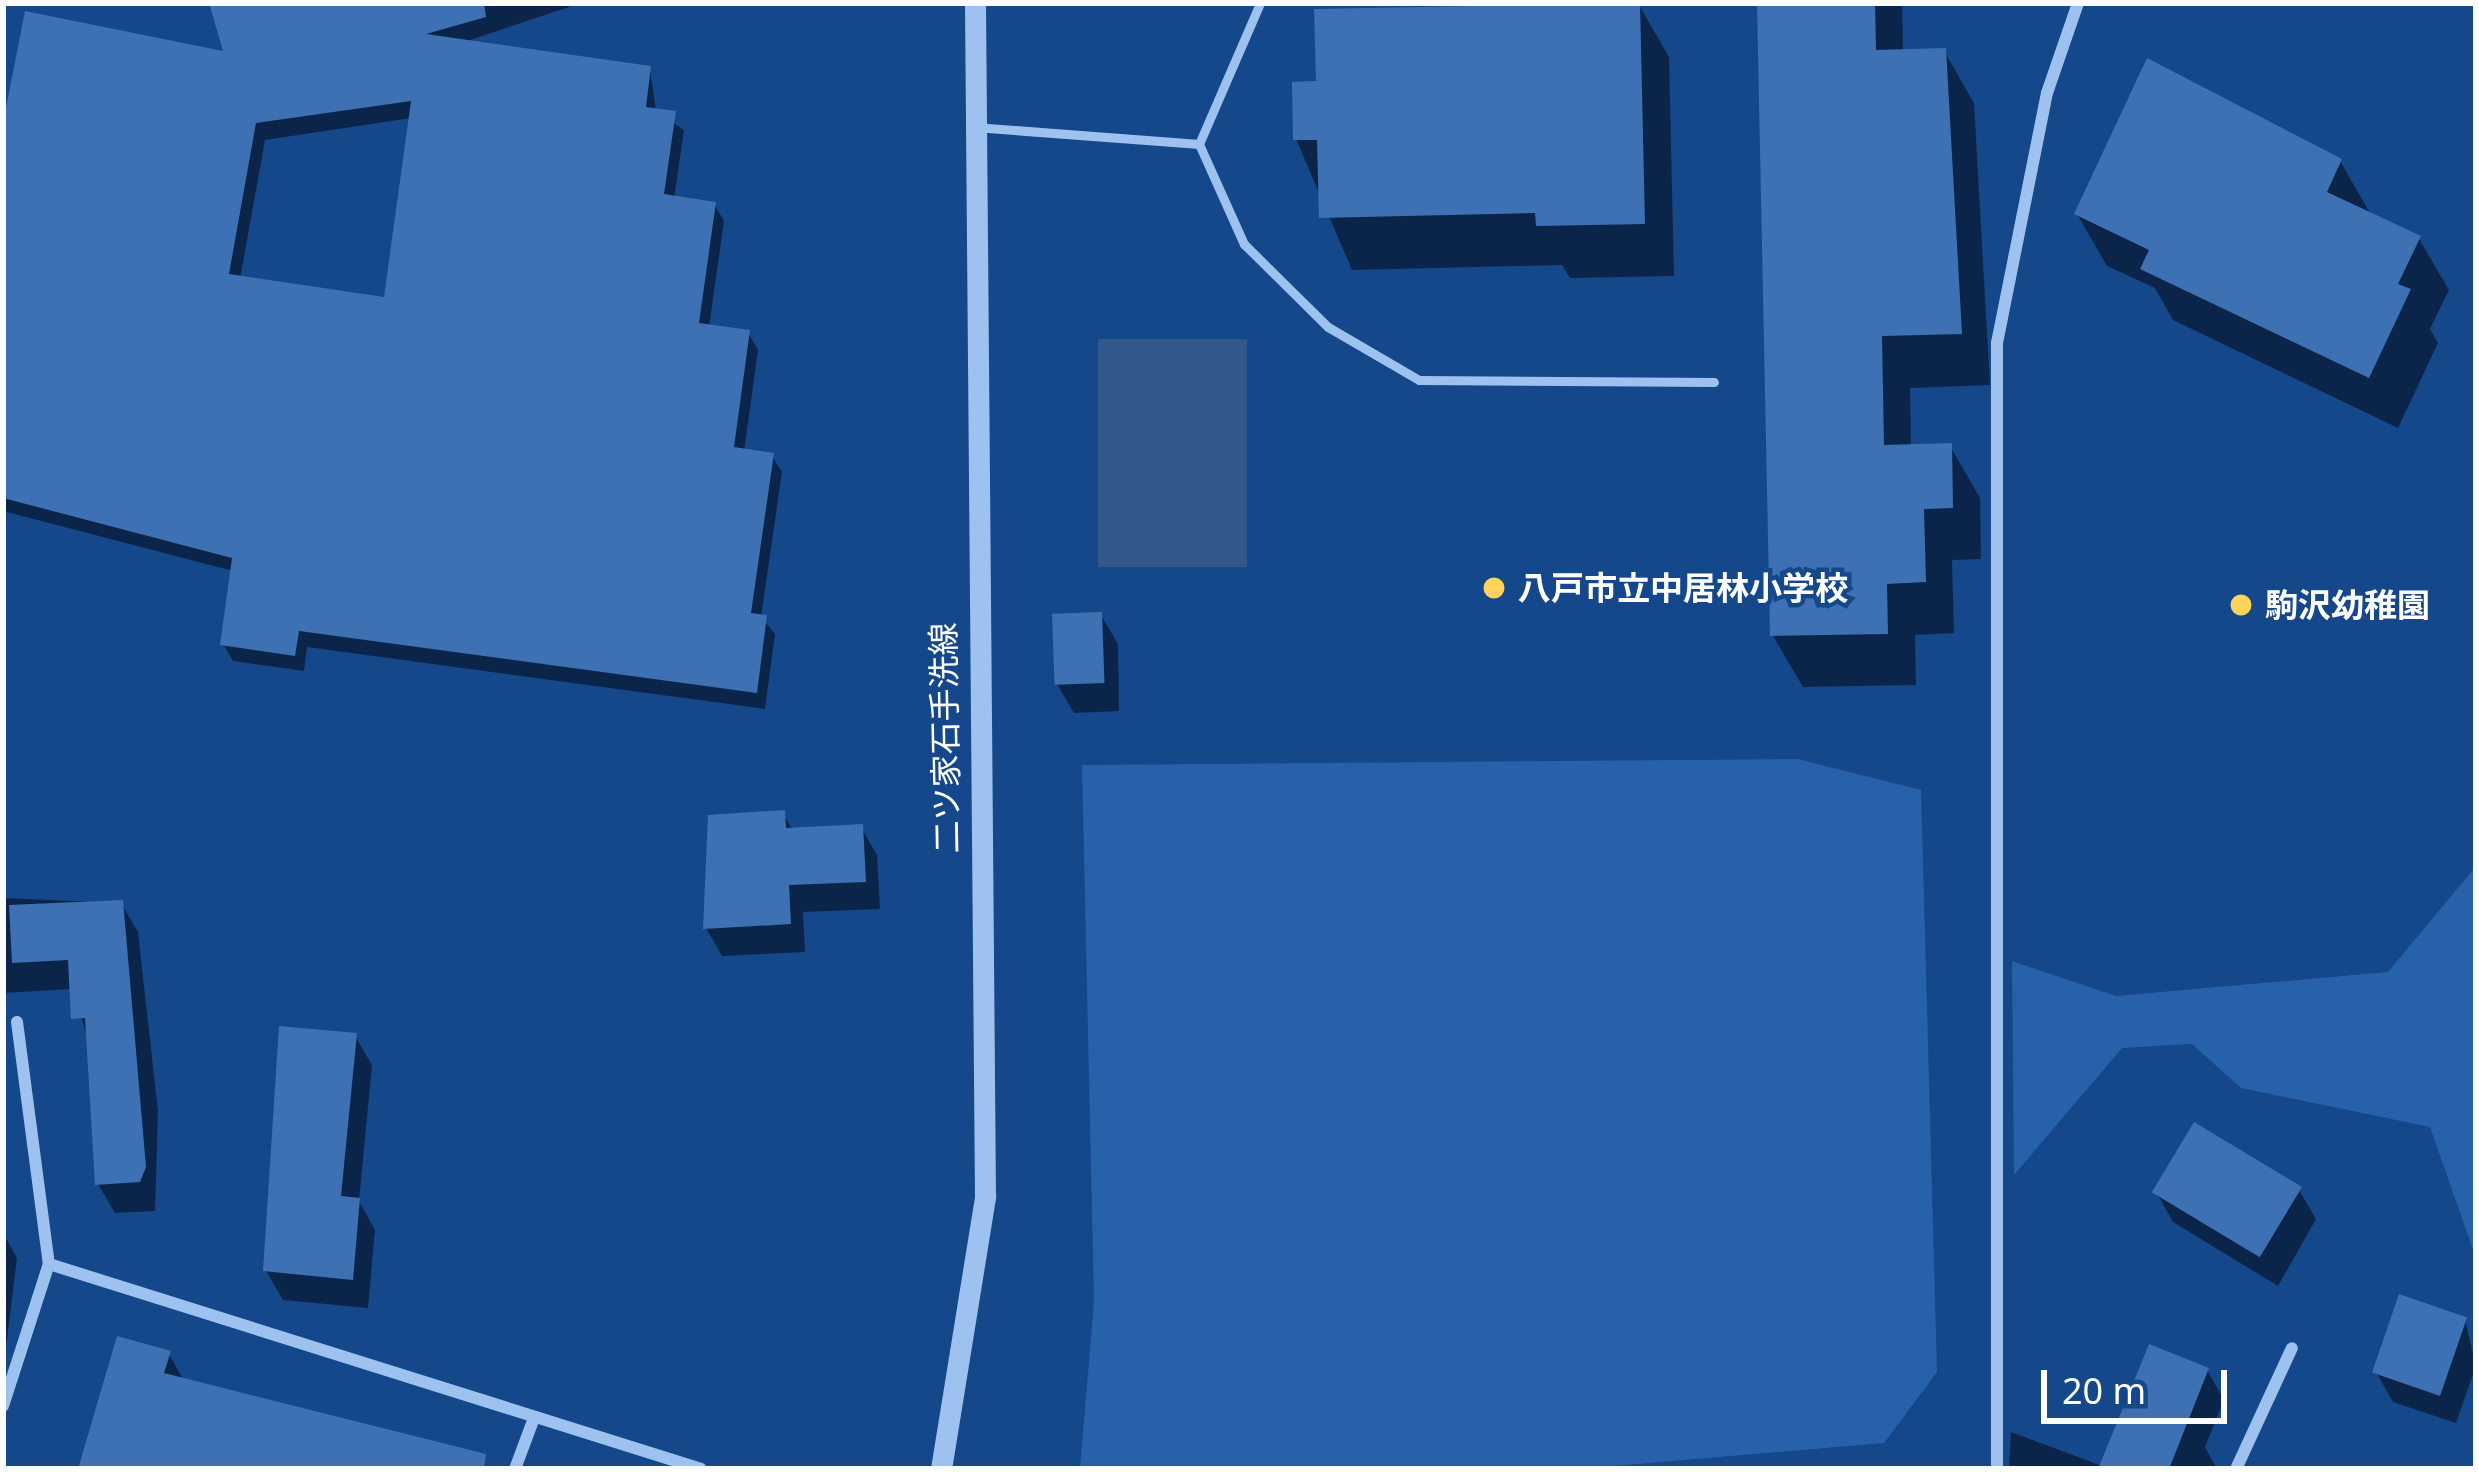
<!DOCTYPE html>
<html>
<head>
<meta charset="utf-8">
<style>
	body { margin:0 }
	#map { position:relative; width:2479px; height:1472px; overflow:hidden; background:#15478b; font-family:"Noto Sans","Noto Sans JP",sans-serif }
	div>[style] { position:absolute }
	.green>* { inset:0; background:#2761aa }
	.water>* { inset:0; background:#33588a; transform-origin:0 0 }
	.shadow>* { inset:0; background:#0007 }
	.building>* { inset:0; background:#3d71b4; transform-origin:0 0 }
	.service>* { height:9px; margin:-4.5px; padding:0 4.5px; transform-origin:4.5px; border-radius:4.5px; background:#9ec2ef }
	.minor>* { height:12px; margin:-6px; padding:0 6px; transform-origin:6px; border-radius:6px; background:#9ec2ef }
	.tertiary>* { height:21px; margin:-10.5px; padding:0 10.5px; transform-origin:10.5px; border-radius:10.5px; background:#9ec2ef }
	.dots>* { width:33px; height:33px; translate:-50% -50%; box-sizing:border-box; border:6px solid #15478b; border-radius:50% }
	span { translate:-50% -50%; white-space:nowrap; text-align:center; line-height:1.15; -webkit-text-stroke:9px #15478b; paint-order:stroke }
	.poi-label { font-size:33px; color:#fff; font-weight:700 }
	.left { translate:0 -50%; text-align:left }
	.street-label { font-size:33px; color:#fff }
	.frame { position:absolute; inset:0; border:6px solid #fff; pointer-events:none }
	.scale { position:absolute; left:2041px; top:1370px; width:186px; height:54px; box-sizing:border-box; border:6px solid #fff; border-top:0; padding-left:15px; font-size:36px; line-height:42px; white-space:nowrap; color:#fff; -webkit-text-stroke:9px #15478b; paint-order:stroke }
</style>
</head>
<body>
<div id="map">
	<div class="green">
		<i style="clip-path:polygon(1797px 759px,1921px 790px,1937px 1372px,1884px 1443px,1591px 1468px,1080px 1469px,1094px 1302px,1082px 765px)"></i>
		<i style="clip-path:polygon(2476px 866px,2476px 1258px,2430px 1127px,2241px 1088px,2192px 1044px,2122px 1048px,2014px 1175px,2012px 961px,2116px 996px,2388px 972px)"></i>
	</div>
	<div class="water">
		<i style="left:1098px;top:339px;width:149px;height:228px"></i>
	</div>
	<div class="shadow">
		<i style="clip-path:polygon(evenodd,212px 3px,581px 3px,464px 42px,650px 69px,656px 111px,684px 130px,674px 199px,714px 204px,724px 221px,709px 327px,748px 333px,758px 350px,744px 452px,772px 456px,782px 472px,761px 617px,775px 634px,765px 709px,307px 647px,304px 671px,233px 661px,223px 644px,233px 571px,3px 511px,3px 138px,227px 55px,212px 3px,411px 118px,386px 300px,240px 279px,265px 140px,411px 118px)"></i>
		<i style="clip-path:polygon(1548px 3px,1639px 5px,1669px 57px,1674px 276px,1570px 278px,1562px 265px,1352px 270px,1296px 139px,1319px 84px)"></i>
		<i style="clip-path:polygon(1760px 3px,1902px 3px,1903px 52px,1944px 51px,1974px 103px,1990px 385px,1910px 388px,1911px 447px,1950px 446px,1980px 498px,1981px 559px,1952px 560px,1954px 633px,1915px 635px,1916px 685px,1803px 687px,1773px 636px)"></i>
		<i style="clip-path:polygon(2340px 161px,2370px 213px,2419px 239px,2449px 290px,2430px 329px,2438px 343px,2398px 428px,2173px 320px,2155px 288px,2107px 266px,2077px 214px)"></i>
		<i style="clip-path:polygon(1101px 615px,1118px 644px,1119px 711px,1074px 713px,1057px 684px)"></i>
		<i style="clip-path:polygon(783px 814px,793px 830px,861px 827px,877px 855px,880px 909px,803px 912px,805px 952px,722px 956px,706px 928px)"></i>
		<i style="clip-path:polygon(3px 898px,121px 903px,138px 932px,158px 1111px,155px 1211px,115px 1213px,98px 1184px,90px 1045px,72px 989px,3px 993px)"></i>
		<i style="clip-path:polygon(355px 1036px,372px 1065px,359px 1201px,375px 1230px,368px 1308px,283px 1300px,266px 1271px)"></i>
		<i style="clip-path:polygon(2299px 1190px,2316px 1219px,2278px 1286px,2173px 1222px,2156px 1192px)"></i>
		<i style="clip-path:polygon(3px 1233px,17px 1258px,3px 1372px)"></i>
		<i style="clip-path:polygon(2465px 1320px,2476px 1366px,2456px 1423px,2393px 1402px,2376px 1372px)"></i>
		<i style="clip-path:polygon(169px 1354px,184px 1381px,484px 1469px,81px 1469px)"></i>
		<i style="clip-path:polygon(2207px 1370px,2224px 1400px,2205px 1447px,2217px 1469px,2009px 1469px,2011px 1432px,2102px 1466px)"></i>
	</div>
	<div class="building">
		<i style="clip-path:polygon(evenodd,209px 3px,484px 3px,486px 17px,426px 34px,651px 66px,646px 107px,676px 111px,664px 194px,716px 202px,699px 323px,750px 330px,734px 447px,774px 453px,751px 613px,767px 615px,757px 693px,299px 631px,295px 656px,220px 645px,232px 558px,3px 498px,3px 123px,25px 11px,223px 51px,209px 3px,411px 101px,384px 297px,229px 274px,256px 123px,411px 101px)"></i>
		<i style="clip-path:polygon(1640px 3px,1645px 224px,1536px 226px,1535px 213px,1319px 218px,1317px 140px,1293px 140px,1292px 82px,1316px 81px,1314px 9px)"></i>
		<i style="clip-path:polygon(1757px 3px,1875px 3px,1876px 50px,1946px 48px,1962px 334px,1882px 336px,1884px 445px,1952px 443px,1953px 508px,1924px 509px,1926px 582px,1887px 584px,1888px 634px,1770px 636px)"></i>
		<i style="clip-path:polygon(2147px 58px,2342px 159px,2327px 192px,2421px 236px,2398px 284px,2411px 289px,2369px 378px,2140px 269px,2149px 250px,2074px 214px)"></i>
		<i style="left:1102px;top:612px;width:71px;height:50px;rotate:88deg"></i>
		<i style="clip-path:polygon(785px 810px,786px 828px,863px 824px,866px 882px,789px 885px,791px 924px,703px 929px,708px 815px)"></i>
		<i style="clip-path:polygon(123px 900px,146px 1167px,140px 1182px,95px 1185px,85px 1018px,71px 1019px,68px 960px,12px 963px,9px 905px)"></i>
		<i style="clip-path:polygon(279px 1026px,357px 1033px,341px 1196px,360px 1198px,353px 1280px,263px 1271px)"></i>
		<i style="left:2194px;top:1122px;width:126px;height:82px;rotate:31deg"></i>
		<i style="left:2399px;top:1294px;width:72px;height:83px;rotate:19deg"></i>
		<i style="clip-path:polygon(117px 1336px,171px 1351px,164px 1373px,486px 1454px,484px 1469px,78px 1469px)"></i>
		<i style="clip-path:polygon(2149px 1344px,2209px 1368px,2169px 1469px,2098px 1469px)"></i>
	</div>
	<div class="service">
		<i style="left:974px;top:127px;width:226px;rotate:4.3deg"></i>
		<i style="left:1199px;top:144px;width:154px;rotate:-66.6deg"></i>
		<i style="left:1199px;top:144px;width:110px;rotate:65.8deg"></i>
		<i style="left:1244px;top:244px;width:118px;rotate:44.7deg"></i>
		<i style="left:1328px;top:327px;width:105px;rotate:30.2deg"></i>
		<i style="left:1419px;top:380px;width:295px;rotate:0.4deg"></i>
	</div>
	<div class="minor">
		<i style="left:17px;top:1022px;width:244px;rotate:82.5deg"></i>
		<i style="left:49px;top:1264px;width:683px;rotate:17.45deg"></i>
		<i style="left:3px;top:1406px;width:149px;rotate:-72.1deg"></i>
		<i style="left:515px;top:1469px;width:54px;rotate:-69.6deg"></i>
		<i style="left:1997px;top:1469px;width:1126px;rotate:-90deg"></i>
		<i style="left:1997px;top:343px;width:255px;rotate:-78.7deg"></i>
		<i style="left:2047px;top:93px;width:95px;rotate:-71deg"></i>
		<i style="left:2236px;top:1469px;width:133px;rotate:-65.2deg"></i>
	</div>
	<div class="tertiary">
		<i style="left:941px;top:1469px;width:277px;rotate:-80.8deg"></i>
		<i style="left:985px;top:1196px;width:1193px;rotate:-90.48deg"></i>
	</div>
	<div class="dots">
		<i style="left:1494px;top:588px;background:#ffd25c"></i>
		<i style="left:2241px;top:605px;background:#ffd25c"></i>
	</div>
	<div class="poi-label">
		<span class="left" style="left:1518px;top:588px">八戸市立中居林小学校</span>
		<span class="left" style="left:2265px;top:605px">駒沢幼稚園</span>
	</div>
	<div class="street-label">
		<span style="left:945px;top:738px;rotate:-91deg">二ツ家石手洗線</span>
	</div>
	<div class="frame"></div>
	<div class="scale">20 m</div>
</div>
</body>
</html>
